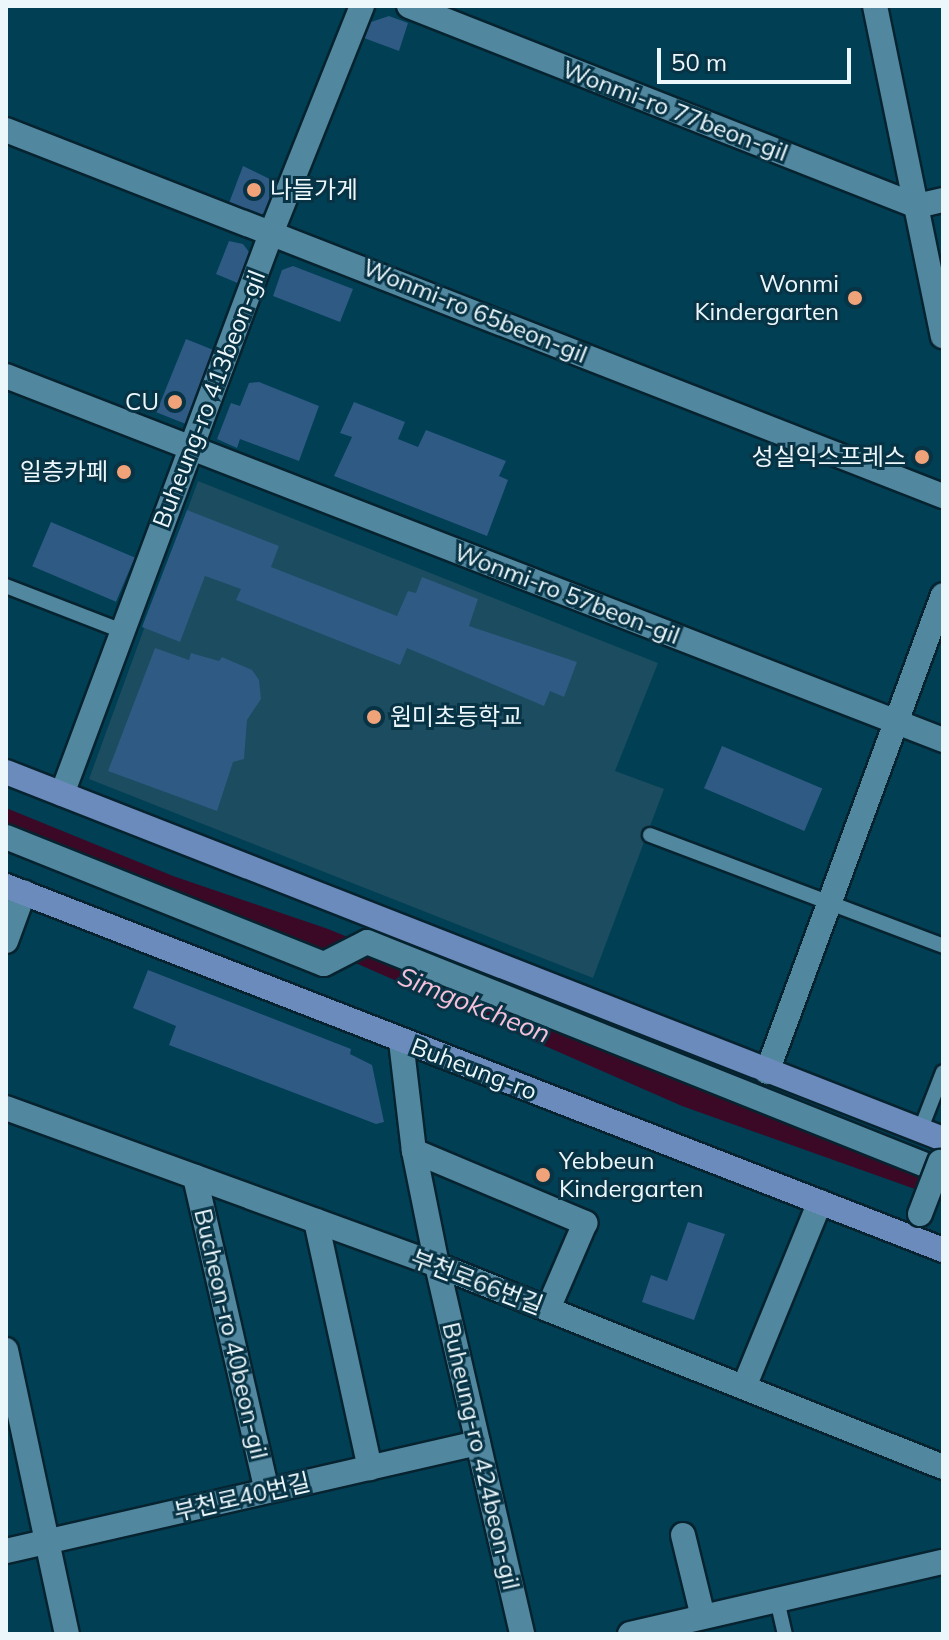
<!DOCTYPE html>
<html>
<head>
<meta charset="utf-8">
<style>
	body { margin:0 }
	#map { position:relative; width:949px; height:1640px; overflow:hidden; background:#003f54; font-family:Mulish,"Noto Sans KR",sans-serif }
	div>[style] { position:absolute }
	.built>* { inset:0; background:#1b4c60 }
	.water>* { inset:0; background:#3b0926 }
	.building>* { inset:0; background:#2e5a83; transform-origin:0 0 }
	.roads { filter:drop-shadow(2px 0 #06232f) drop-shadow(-2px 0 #06232f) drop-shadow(0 2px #06232f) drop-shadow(0 -2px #06232f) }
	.lane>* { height:14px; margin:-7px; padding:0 7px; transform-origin:7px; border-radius:7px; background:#5287a0 }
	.street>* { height:24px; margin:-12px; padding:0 12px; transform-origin:12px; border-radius:12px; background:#5287a0 }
	.secondary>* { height:24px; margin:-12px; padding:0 12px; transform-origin:12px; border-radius:12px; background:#6a8bbb }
	.bridges { filter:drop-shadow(2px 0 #06232f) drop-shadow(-2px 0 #06232f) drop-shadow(0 2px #06232f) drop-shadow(0 -2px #06232f) }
	.street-bridge>* { height:24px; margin:-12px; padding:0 12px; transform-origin:12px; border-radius:12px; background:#5287a0 }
	.dots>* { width:22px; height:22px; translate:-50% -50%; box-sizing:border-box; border:4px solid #073344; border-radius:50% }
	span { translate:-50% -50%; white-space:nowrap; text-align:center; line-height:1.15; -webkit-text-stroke:6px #073344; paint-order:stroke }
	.street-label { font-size:24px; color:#ecf7fc }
	.poi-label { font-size:24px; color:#ecf7fc }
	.left { translate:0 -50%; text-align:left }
	.right { translate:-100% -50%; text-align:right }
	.water-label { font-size:26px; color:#f5c0d9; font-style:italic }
	.frame { position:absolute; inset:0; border:8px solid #ecf7fc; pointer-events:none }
	.scale { position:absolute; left:657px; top:48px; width:194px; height:36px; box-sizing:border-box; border:4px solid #ecf7fc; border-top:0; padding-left:10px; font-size:24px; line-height:28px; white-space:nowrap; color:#ecf7fc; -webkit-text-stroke:6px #073344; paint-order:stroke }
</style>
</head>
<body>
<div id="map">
	<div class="built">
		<i style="clip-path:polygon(198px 481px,658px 663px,615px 771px,664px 789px,593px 978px,89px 779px)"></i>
	</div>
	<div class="water">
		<i style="clip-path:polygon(6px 808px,173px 876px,328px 929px,623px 1050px,685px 1083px,943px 1184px,943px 1199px,682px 1106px,335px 954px,189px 903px,6px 827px)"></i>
	</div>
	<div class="building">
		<i style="clip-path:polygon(389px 16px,408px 23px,399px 51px,364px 38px,368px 23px)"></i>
		<i style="clip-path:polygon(243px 166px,284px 186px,276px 208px,258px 216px,229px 203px)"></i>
		<i style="clip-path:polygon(229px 241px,243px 244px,255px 260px,247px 287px,216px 274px)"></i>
		<i style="clip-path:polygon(293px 266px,353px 289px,340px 322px,273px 296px,282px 270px)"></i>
		<i style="left:186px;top:339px;width:37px;height:79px;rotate:22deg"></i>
		<i style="clip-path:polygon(259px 382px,319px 406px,299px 461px,240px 439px,237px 448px,217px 439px,231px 403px,240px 406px,249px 383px)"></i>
		<i style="clip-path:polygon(354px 402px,405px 422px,398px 439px,418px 447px,426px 430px,506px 461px,499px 476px,508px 480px,487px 536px,334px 476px,352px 437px,340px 433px)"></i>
		<i style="clip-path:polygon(187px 510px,279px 546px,271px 567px,397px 616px,408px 591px,416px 593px,422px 577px,478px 599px,469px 626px,577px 662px,564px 697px,550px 691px,544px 706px,407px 648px,400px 665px,236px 600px,241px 589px,205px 576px,180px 642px,142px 627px)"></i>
		<i style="left:51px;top:522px;width:91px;height:48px;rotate:23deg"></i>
		<i style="clip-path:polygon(155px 648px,189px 660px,191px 653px,219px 661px,222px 657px,252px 670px,259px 680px,261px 699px,247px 720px,244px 759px,233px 762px,217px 811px,108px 771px)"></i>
		<i style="left:722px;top:746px;width:109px;height:46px;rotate:23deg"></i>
		<i style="clip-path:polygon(148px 970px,351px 1049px,350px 1054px,372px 1065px,384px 1122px,376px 1124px,169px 1045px,176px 1026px,133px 1008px)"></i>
		<i style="clip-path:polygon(688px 1222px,725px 1234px,694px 1320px,642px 1302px,651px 1275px,667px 1281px)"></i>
	</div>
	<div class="roads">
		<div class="lane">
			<i style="left:6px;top:586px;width:124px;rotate:21.2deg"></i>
			<i style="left:650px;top:835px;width:313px;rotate:20.7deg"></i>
			<i style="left:920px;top:1131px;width:63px;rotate:-68.7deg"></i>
			<i style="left:777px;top:1600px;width:35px;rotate:77deg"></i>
		</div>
		<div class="street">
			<i style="left:409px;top:6px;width:546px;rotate:21.49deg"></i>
			<i style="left:917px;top:206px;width:27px;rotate:-13deg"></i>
			<i style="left:875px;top:6px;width:337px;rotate:78.4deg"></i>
			<i style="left:6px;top:130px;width:1006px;rotate:21.34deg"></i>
			<i style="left:6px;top:376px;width:1005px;rotate:21.23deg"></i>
			<i style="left:62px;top:794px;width:601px;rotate:-69.54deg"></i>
			<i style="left:272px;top:231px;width:242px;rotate:-68.2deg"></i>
			<i style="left:6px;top:837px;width:342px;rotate:21.8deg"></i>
			<i style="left:324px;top:964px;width:48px;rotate:-27.1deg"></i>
			<i style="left:367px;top:942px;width:620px;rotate:21.77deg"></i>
			<i style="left:6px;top:941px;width:52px;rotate:-69.8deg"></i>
			<i style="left:401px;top:1041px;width:111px;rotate:83.3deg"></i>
			<i style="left:414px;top:1151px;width:116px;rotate:78.6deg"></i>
			<i style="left:437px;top:1265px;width:379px;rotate:77deg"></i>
			<i style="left:767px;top:1072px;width:508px;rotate:-69.75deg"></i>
			<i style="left:6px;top:1108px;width:459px;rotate:20deg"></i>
			<i style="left:437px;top:1265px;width:545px;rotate:21.76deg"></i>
			<i style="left:414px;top:1151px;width:186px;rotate:22.8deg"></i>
			<i style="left:585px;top:1223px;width:94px;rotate:113.3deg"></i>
			<i style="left:195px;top:1177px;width:322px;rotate:77.1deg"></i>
			<i style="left:316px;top:1221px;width:253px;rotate:77.7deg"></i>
			<i style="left:6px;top:1350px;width:290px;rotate:77.9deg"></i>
			<i style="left:744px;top:1387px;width:200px;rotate:-67.7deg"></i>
			<i style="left:683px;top:1535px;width:84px;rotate:76.3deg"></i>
			<i style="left:6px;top:1551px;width:484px;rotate:-12.9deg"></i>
			<i style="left:630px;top:1634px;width:321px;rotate:-13deg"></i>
		</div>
		<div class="secondary">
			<i style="left:6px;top:772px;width:1006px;rotate:21.39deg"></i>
			<i style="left:6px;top:886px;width:1005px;rotate:21.23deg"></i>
		</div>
	</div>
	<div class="bridges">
		<div class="street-bridge">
			<i style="left:920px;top:1214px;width:56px;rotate:-69deg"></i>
		</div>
	</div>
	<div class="dots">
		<i style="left:254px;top:190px;background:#f0a279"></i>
		<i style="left:855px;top:298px;background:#f0a279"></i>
		<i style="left:175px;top:402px;background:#f0a279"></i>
		<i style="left:922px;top:457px;background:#f0a279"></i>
		<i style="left:124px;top:472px;background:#f0a279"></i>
		<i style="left:374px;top:717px;background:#f0a279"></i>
		<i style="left:543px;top:1175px;background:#f0a279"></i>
	</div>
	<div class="street-label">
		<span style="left:675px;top:111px;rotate:21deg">Wonmi-ro 77beon-gil</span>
		<span style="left:475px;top:311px;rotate:22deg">Wonmi-ro 65beon-gil</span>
		<span style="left:209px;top:399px;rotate:-69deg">Buheung-ro 413beon-gil</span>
		<span style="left:567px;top:594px;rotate:21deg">Wonmi-ro 57beon-gil</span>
		<span style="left:474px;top:1069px;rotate:21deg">Buheung-ro</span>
		<span style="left:477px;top:1282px;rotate:21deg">부천로66번길</span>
		<span style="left:231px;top:1334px;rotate:77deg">Bucheon-ro 40beon-gil</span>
		<span style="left:481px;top:1456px;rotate:77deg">Buheung-ro 424beon-gil</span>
		<span style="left:242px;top:1497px;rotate:-13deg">부천로40번길</span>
	</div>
	<div class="poi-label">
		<span class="left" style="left:270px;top:190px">나들가게</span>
		<span class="right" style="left:839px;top:298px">Wonmi<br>Kindergarten</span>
		<span class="right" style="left:159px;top:402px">CU</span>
		<span class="right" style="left:906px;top:457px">성실익스프레스</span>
		<span class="right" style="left:108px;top:472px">일층카페</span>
		<span class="left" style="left:390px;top:717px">원미초등학교</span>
		<span class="left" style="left:559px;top:1175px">Yebbeun<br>Kindergarten</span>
	</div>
	<div class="water-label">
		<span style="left:474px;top:1005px;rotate:22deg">Simgokcheon</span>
	</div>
	<div class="frame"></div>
	<div class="scale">50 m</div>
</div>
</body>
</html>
